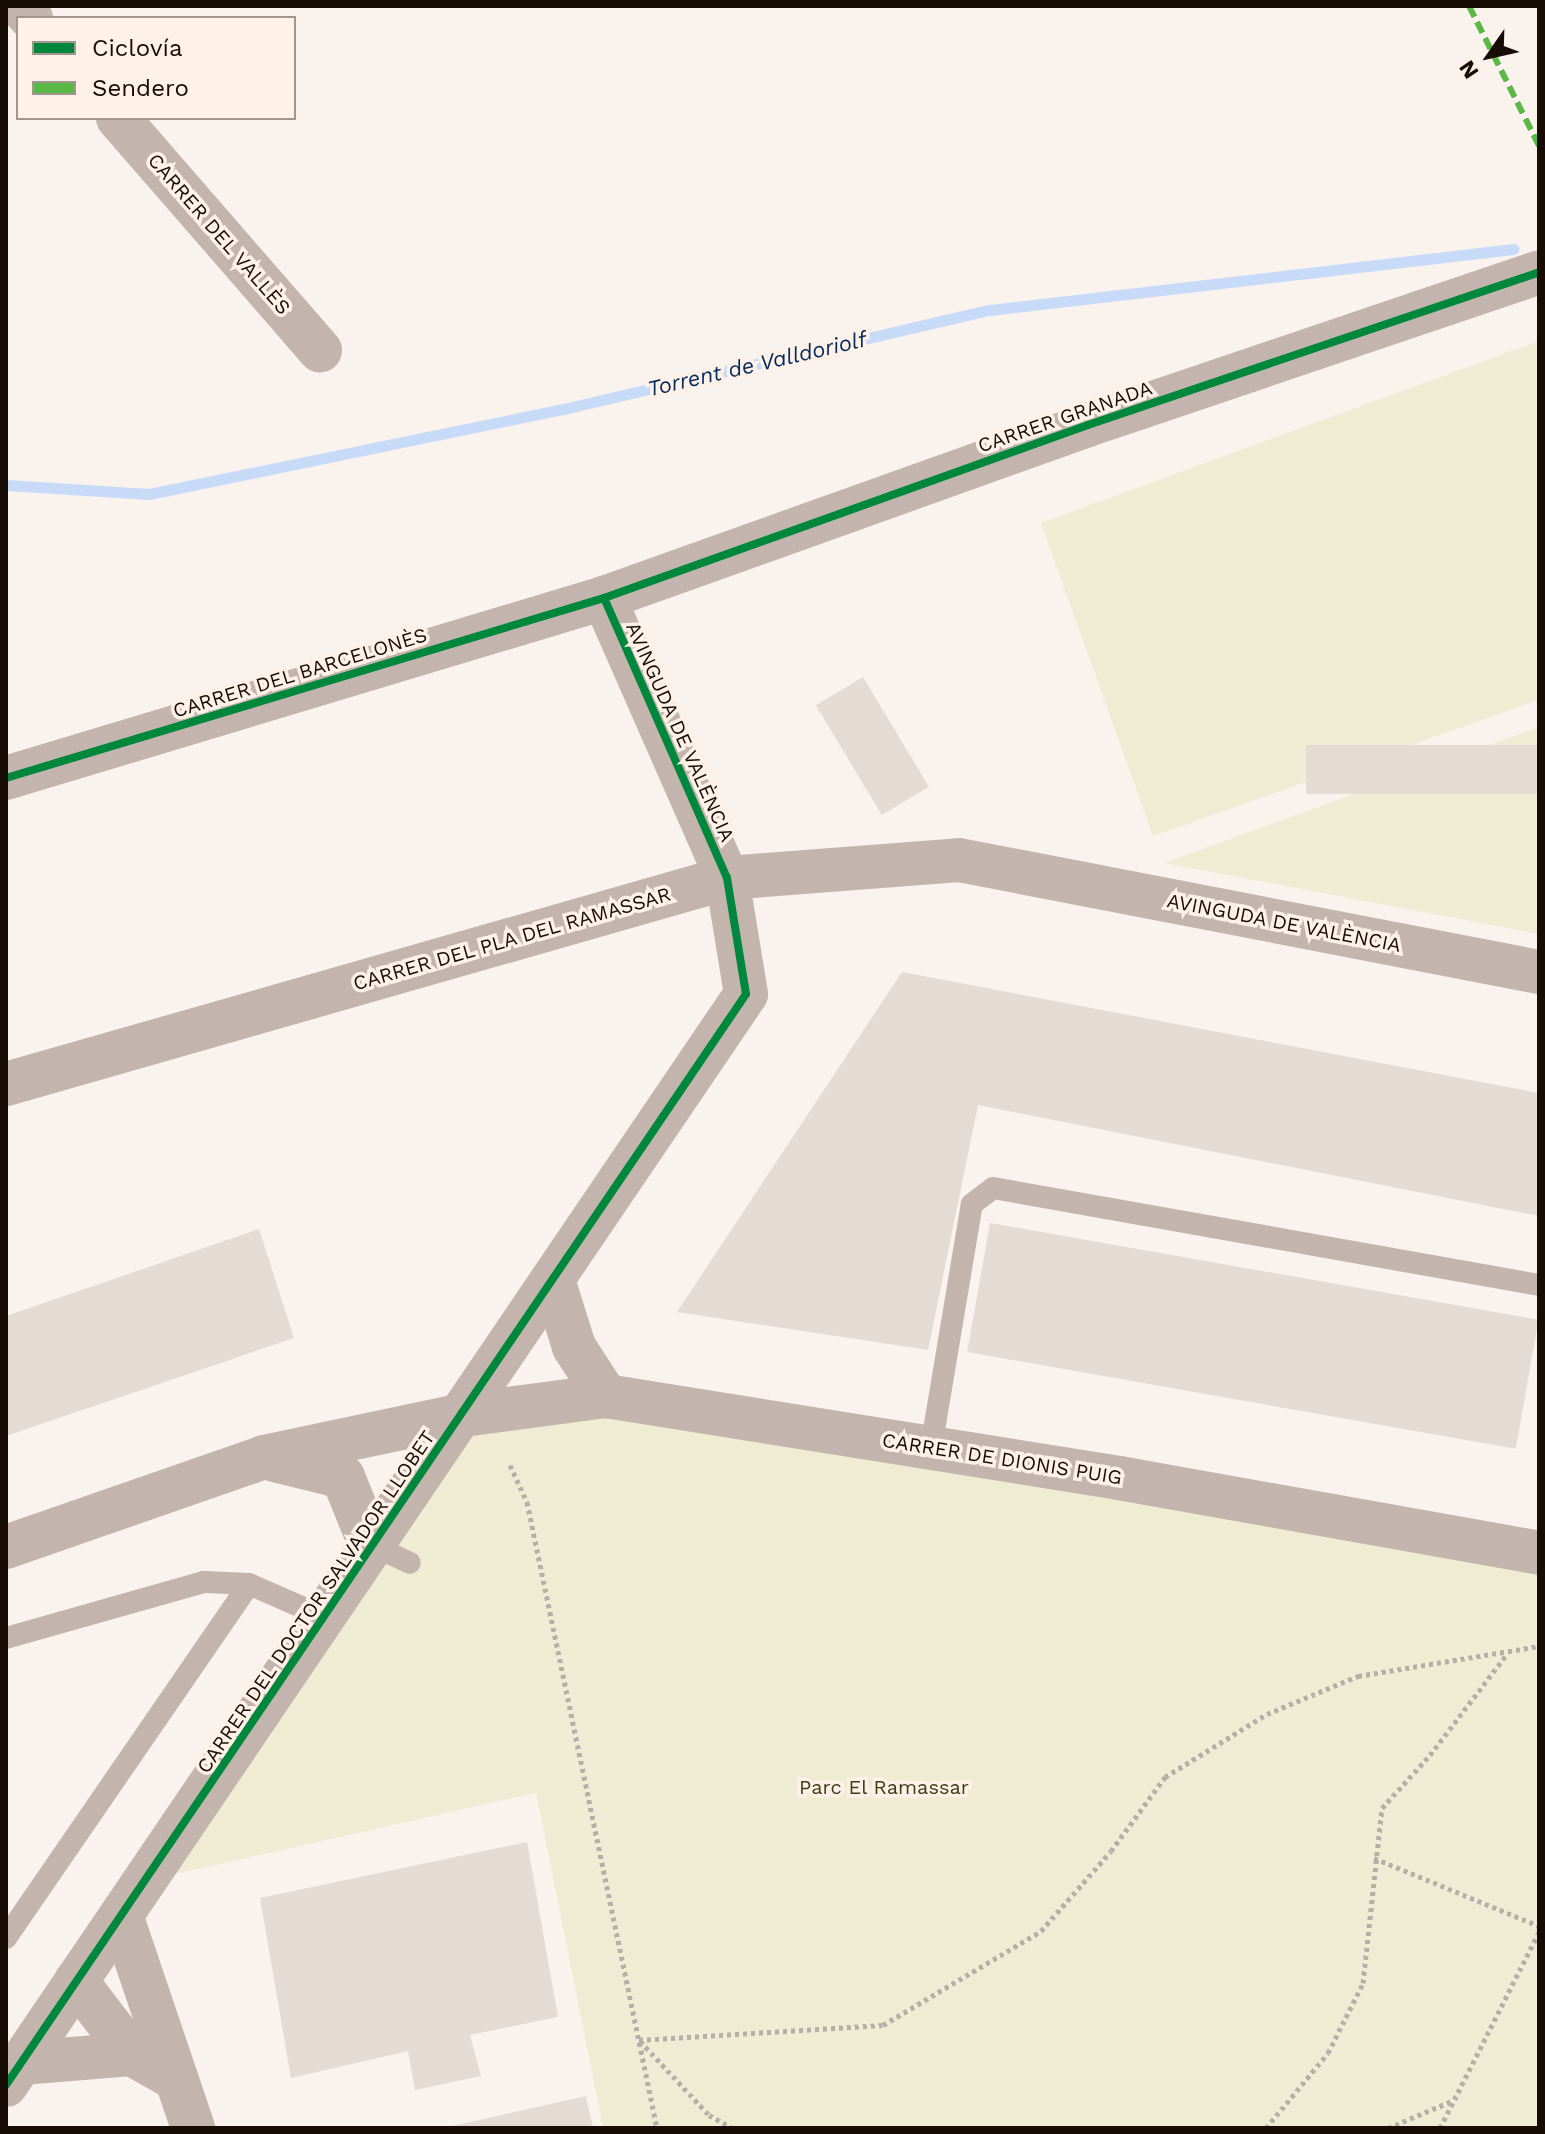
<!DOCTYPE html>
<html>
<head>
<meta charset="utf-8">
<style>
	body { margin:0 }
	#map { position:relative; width:1545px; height:2134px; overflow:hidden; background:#f9f2ed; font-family:"Work Sans",sans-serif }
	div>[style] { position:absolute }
	.green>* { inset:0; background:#efecd3 }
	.stream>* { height:11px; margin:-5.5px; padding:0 5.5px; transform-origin:5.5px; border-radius:5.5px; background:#c7dbf9 }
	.building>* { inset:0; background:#e4dbd5; transform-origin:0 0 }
	.path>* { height:5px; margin-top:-2.5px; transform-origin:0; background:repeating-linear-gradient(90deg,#b8aea9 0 4px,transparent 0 8px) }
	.service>* { height:22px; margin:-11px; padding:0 11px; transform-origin:11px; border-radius:11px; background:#c3b5ae }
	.minor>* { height:44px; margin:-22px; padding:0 22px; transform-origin:22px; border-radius:22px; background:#c3b5ae }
	.quiet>* { height:6px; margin-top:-3px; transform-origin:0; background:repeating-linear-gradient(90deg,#58b947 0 12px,transparent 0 18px) }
	.cycleway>* { height:8px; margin:-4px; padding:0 4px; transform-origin:4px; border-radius:4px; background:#00873e }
	span { translate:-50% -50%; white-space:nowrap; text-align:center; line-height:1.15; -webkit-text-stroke:7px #fef1e8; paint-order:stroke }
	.street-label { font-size:20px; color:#170d06 }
	.park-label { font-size:20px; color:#3d3d14 }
	.water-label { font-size:22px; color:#032a5d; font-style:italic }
	.frame { position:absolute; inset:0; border:8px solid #170d06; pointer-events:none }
	.legend { position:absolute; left:16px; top:16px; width:280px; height:104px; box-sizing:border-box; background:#fef1e8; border:2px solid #a2968e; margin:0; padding:10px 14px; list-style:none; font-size:24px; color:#170d06 }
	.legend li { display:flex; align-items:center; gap:16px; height:40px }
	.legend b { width:40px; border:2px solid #a2968e }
	.north { position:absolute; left:1449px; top:16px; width:80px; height:80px; -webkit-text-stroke:6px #fef1e8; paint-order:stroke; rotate:236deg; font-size:22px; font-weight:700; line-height:32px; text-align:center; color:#170d06 }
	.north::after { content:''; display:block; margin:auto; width:28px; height:36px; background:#170d06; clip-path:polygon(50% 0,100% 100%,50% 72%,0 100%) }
</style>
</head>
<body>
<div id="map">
	<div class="green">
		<i style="clip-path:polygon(1539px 341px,1539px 700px,1153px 836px,1041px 523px)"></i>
		<i style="clip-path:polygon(1539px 727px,1539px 934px,1164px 863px)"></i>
		<i style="clip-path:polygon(606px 1396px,1539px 1553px,1539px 2128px,603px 2128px,536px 1793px,148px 1880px,463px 1415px)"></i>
	</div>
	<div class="stream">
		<i style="left:6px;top:485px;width:143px;rotate:3.6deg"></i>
		<i style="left:149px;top:494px;width:436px;rotate:-11.6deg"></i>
		<i style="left:576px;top:406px;width:425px;rotate:-13.1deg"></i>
		<i style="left:990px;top:310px;width:527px;rotate:-6.65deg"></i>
	</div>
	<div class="building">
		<i style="left:863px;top:677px;width:128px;height:55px;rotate:59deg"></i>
		<i style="left:1539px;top:745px;width:49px;height:233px;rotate:90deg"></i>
		<i style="clip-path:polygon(902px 972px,1539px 1093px,1539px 1216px,978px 1105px,928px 1350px,677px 1312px)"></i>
		<i style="left:990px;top:1223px;width:557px;height:131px;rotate:10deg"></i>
		<i style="clip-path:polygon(259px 1229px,294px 1338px,6px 1436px,6px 1316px)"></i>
		<i style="clip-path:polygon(527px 1842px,558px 2017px,470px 2035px,481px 2076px,415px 2090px,408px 2051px,291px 2078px,260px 1898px)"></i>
		<i style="clip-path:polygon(586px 2096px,593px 2128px,448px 2128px,448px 2127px)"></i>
	</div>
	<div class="path">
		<i style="left:510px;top:1465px;width:41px;rotate:65.3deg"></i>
		<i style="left:527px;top:1502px;width:639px;rotate:78.27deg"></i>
		<i style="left:1374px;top:1858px;width:178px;rotate:22.4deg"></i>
		<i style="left:639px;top:2040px;width:244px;rotate:-3.5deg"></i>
		<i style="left:883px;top:2025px;width:184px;rotate:-30.7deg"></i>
		<i style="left:1041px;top:1931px;width:106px;rotate:-48.8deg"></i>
		<i style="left:1111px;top:1851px;width:92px;rotate:-53.9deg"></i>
		<i style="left:1165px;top:1777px;width:120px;rotate:-31.7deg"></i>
		<i style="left:1267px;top:1714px;width:99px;rotate:-22.7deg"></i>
		<i style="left:1358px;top:1676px;width:183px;rotate:-9.4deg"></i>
		<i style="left:640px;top:2041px;width:101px;rotate:47deg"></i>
		<i style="left:709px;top:2115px;width:26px;rotate:29deg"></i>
		<i style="left:1266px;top:2128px;width:97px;rotate:-50.4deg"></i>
		<i style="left:1328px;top:2053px;width:78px;rotate:-63.4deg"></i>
		<i style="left:1363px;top:1983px;width:176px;rotate:-83.8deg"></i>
		<i style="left:1382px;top:1808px;width:72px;rotate:-47.8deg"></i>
		<i style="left:1430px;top:1755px;width:127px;rotate:-52.7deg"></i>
		<i style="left:1388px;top:2128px;width:69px;rotate:-22.9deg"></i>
		<i style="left:1440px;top:2128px;width:220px;rotate:-63.2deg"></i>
	</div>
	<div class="service">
		<i style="left:931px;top:1448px;width:247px;rotate:-80.5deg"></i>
		<i style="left:972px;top:1204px;width:26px;rotate:-37deg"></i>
		<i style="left:993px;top:1188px;width:555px;rotate:10.07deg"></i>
		<i style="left:370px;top:1544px;width:44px;rotate:25.4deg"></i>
		<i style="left:6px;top:1638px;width:206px;rotate:-15.8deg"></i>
		<i style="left:204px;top:1582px;width:45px;rotate:2.5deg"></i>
		<i style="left:6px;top:1938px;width:429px;rotate:-55.5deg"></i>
		<i style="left:249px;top:1584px;width:80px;rotate:23.7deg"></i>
	</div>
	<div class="minor">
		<i style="left:20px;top:6px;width:16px;rotate:47deg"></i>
		<i style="left:118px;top:118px;width:308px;rotate:49deg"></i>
		<i style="left:6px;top:778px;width:625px;rotate:-16.75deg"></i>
		<i style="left:604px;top:598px;width:514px;rotate:-19.67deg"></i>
		<i style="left:1088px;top:425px;width:476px;rotate:-18.7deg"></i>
		<i style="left:6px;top:1084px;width:750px;rotate:-15.95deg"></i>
		<i style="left:727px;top:878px;width:233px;rotate:-4.4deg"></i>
		<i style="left:959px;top:860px;width:591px;rotate:10.93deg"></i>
		<i style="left:554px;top:1283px;width:67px;rotate:72.6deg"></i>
		<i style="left:574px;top:1347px;width:59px;rotate:56.9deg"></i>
		<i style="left:274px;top:1460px;width:71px;rotate:13.8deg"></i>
		<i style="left:343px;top:1477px;width:72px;rotate:68.1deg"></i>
		<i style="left:6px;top:1547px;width:273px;rotate:-19.2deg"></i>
		<i style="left:264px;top:1457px;width:203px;rotate:-11.9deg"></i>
		<i style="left:463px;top:1415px;width:144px;rotate:-7.6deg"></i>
		<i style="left:606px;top:1396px;width:520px;rotate:9.08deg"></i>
		<i style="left:1119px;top:1478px;width:427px;rotate:10.1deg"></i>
		<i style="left:122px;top:1918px;width:222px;rotate:71.3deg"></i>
		<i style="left:76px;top:1981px;width:92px;rotate:52.5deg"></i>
		<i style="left:132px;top:2054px;width:51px;rotate:29.6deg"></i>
		<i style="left:21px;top:2063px;width:111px;rotate:-4.6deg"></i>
		<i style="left:6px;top:2085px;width:1318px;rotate:-55.85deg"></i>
		<i style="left:746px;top:994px;width:118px;rotate:-99.3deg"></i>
		<i style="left:727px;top:878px;width:306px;rotate:-113.7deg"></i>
	</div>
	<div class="quiet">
		<i style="left:1469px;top:6px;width:157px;rotate:63.4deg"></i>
	</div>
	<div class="cycleway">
		<i style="left:6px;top:778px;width:625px;rotate:-16.75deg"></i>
		<i style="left:604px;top:598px;width:514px;rotate:-19.67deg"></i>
		<i style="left:1088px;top:425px;width:476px;rotate:-18.7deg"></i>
		<i style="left:6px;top:2085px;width:1318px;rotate:-55.85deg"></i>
		<i style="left:746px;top:994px;width:118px;rotate:-99.3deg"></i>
		<i style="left:727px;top:878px;width:306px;rotate:-113.7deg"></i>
	</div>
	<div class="street-label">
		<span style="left:219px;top:234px;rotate:49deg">CARRER DEL VALLÈS</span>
		<span style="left:1065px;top:417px;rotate:-19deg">CARRER GRANADA</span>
		<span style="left:300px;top:673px;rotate:-17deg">CARRER DEL BARCELONÈS</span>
		<span style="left:680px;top:732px;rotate:66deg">AVINGUDA DE VALÈNCIA</span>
		<span style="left:1284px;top:923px;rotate:11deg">AVINGUDA DE VALÈNCIA</span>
		<span style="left:512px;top:939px;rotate:-16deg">CARRER DEL PLA DEL RAMASSAR</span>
		<span style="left:1002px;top:1459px;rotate:9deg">CARRER DE DIONIS PUIG</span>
		<span style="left:316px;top:1602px;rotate:-56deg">CARRER DEL DOCTOR SALVADOR LLOBET</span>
	</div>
	<div class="park-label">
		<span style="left:884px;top:1787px">Parc El Ramassar</span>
	</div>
	<div class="water-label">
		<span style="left:757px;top:364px;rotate:-13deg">Torrent de Valldoriolf</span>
	</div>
	<div class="frame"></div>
	<ul class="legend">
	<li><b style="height:10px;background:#00873e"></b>Ciclovía</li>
	<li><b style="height:10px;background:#58b947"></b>Sendero</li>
	</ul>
	<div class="north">N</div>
</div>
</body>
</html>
